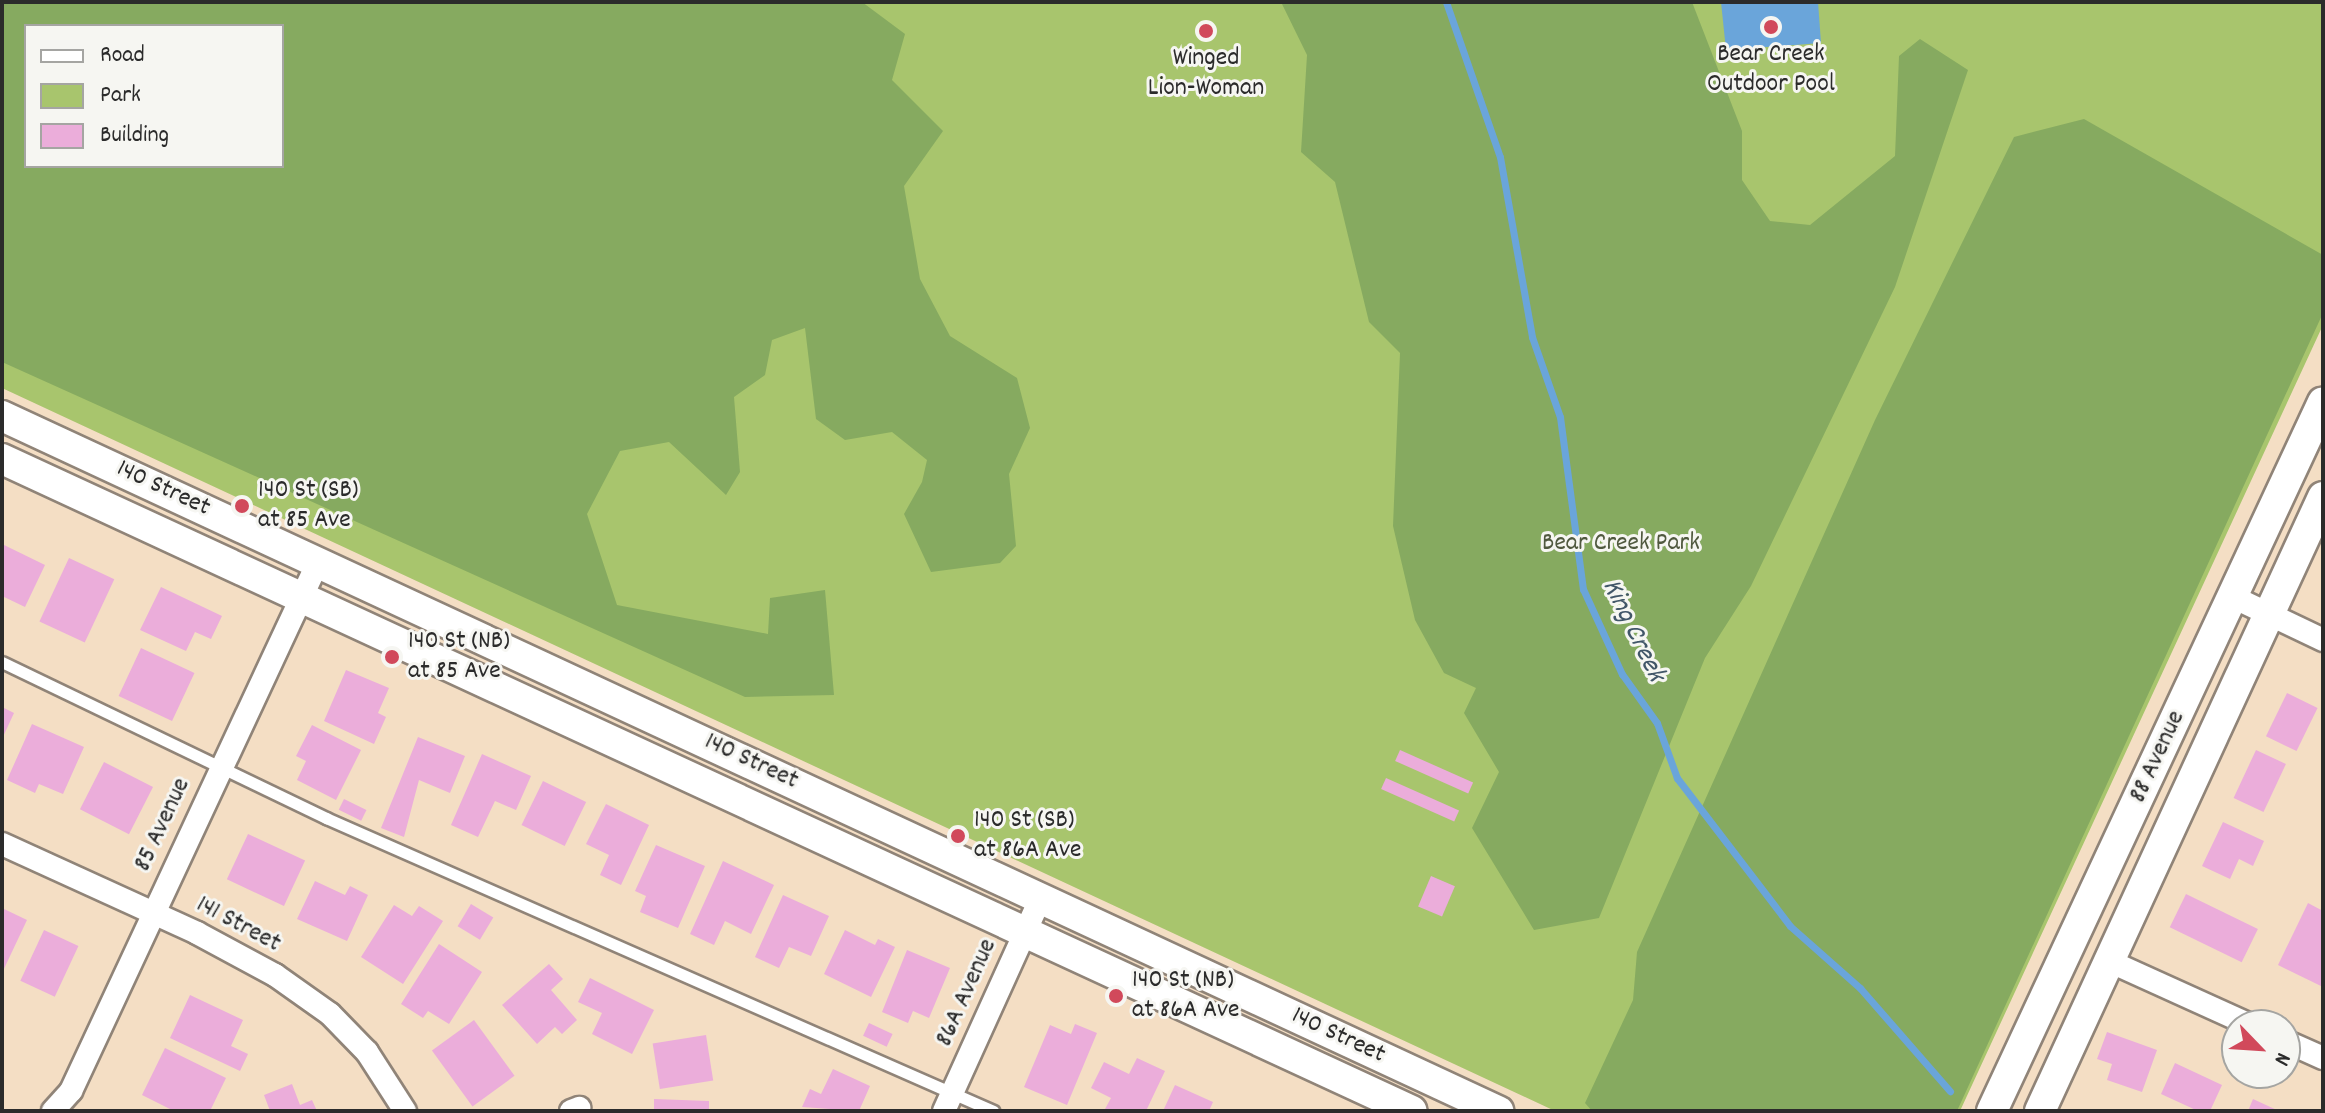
<!DOCTYPE html>
<html>
<head>
<meta charset="utf-8">
<style>
	body { margin:0 }
	#map { position:relative; width:2325px; height:1113px; overflow:hidden; background:#f4dec4; font-family:Dekko,sans-serif }
	div>[style] { position:absolute }
	.green>* { inset:0; background:#a8c56d }
	.forest>* { inset:0; background:#86aa60 }
	.water>* { inset:0; background:#6aa5da }
	.stream>* { height:7px; margin:-3.5px; padding:0 3.5px; transform-origin:3.5px; border-radius:3.5px; background:#6aa5da }
	.building>* { inset:0; background:#ebadda; transform-origin:0 0 }
	.roads { filter:drop-shadow(2px 0 #908478) drop-shadow(-2px 0 #908478) drop-shadow(0 2px #908478) drop-shadow(0 -2px #908478) }
	.lane>* { height:11px; margin:-5.5px; padding:0 5.5px; transform-origin:5.5px; border-radius:5.5px; background:#fff }
	.street>* { height:22px; margin:-11px; padding:0 11px; transform-origin:11px; border-radius:11px; background:#fff }
	.secondary>* { height:30px; margin:-15px; padding:0 15px; transform-origin:15px; border-radius:15px; background:#fff }
	.dots>* { width:22px; height:22px; translate:-50% -50%; box-sizing:border-box; border:4px solid #f6f6f2; border-radius:50% }
	span { translate:-50% -50%; white-space:nowrap; text-align:center; line-height:1.15; -webkit-text-stroke:6px #f6f6f2; paint-order:stroke }
	.poi-label { font-size:26px; color:#2b2b2b }
	.left { translate:0 -50%; text-align:left }
	.street-label { font-size:26px; color:#2b2b2b }
	.park-label { font-size:26px; color:#50593f }
	.water-label { font-size:28px; color:#415668; font-style:italic }
	.frame { position:absolute; inset:0; border:4px solid #2b2b2b; pointer-events:none }
	.legend { position:absolute; left:24px; top:24px; width:260px; height:144px; box-sizing:border-box; background:#f6f6f2; border:2px solid #a5a5a2; margin:0; padding:10px 14px; list-style:none; font-size:24px; color:#2b2b2b }
	.legend li { display:flex; align-items:center; gap:16px; height:40px }
	.legend b { width:40px; border:2px solid #a5a5a2 }
	.north { position:absolute; left:2221px; top:1009px; width:80px; height:80px; box-sizing:border-box; background:#f6f6f2; border:2px solid #a5a5a2; border-radius:50%; rotate:115deg; font-size:22px; font-weight:700; line-height:32px; text-align:center; color:#2b2b2b }
	.north::after { content:''; display:block; margin:auto; width:28px; height:36px; background:#d1495b; clip-path:polygon(50% 0,100% 100%,50% 72%,0 100%) }
</style>
</head>
<body>
<div id="map">
	<div class="green">
		<i style="clip-path:polygon(evenodd,2px 2px,2323px 2px,2323px 325px,1960px 1111px,1555px 1111px,2px 388px,2px 2px,26px 26px,282px 26px,282px 166px,26px 166px,26px 26px)"></i>
	</div>
	<div class="forest">
		<i style="clip-path:polygon(evenodd,2px 2px,862px 2px,905px 34px,892px 80px,943px 131px,904px 186px,920px 279px,950px 336px,1017px 378px,1030px 428px,1009px 474px,1016px 546px,1000px 563px,931px 572px,904px 514px,922px 482px,927px 460px,892px 432px,845px 440px,816px 419px,805px 328px,772px 340px,765px 375px,734px 397px,740px 472px,726px 495px,669px 442px,620px 451px,587px 514px,617px 605px,768px 634px,770px 598px,825px 590px,834px 695px,745px 697px,2px 362px,2px 2px,26px 26px,282px 26px,282px 166px,26px 166px,26px 26px)"></i>
		<i style="clip-path:polygon(1281px 2px,1692px 2px,1742px 131px,1742px 180px,1770px 221px,1810px 225px,1895px 156px,1899px 56px,1920px 39px,1968px 70px,1895px 287px,1751px 586px,1705px 658px,1599px 918px,1534px 930px,1472px 828px,1499px 772px,1464px 713px,1476px 688px,1444px 673px,1415px 620px,1393px 526px,1400px 353px,1369px 322px,1335px 182px,1301px 152px,1307px 55px)"></i>
		<i style="clip-path:polygon(2084px 119px,2323px 255px,2323px 313px,1957px 1111px,1592px 1111px,1585px 1103px,1633px 1000px,1637px 952px,1875px 420px,2014px 137px)"></i>
	</div>
	<div class="water">
		<i style="clip-path:polygon(1721px 2px,1818px 2px,1821px 43px,1726px 50px)"></i>
	</div>
	<div class="stream">
		<i style="left:1446px;top:2px;width:164px;rotate:70.8deg"></i>
		<i style="left:1500px;top:157px;width:183px;rotate:79.9deg"></i>
		<i style="left:1532px;top:337px;width:85px;rotate:70.7deg"></i>
		<i style="left:1560px;top:417px;width:174px;rotate:82.4deg"></i>
		<i style="left:1583px;top:589px;width:94px;rotate:65.4deg"></i>
		<i style="left:1622px;top:674px;width:60px;rotate:54.5deg"></i>
		<i style="left:1657px;top:723px;width:59px;rotate:70deg"></i>
		<i style="left:1677px;top:778px;width:186px;rotate:52.6deg"></i>
		<i style="left:1790px;top:926px;width:94px;rotate:41.5deg"></i>
		<i style="left:1860px;top:988px;width:137px;rotate:48.9deg"></i>
	</div>
	<div class="building">
		<i style="clip-path:polygon(2px 544px,45px 565px,25px 607px,2px 596px)"></i>
		<i style="left:69px;top:558px;width:50px;height:70px;rotate:25deg"></i>
		<i style="clip-path:polygon(161px 587px,222px 616px,211px 639px,195px 632px,186px 651px,140px 630px)"></i>
		<i style="left:141px;top:648px;width:59px;height:53px;rotate:25deg"></i>
		<i style="clip-path:polygon(346px 670px,389px 688px,378px 713px,386px 717px,374px 744px,324px 721px)"></i>
		<i style="left:2287px;top:693px;width:34px;height:48px;rotate:26deg"></i>
		<i style="clip-path:polygon(2px 707px,14px 713px,2px 739px)"></i>
		<i style="clip-path:polygon(32px 724px,84px 747px,63px 794px,39px 784px,35px 793px,7px 780px)"></i>
		<i style="clip-path:polygon(312px 725px,361px 750px,336px 800px,297px 780px,306px 761px,296px 756px)"></i>
		<i style="clip-path:polygon(418px 737px,465px 756px,450px 793px,419px 780px,404px 837px,381px 828px)"></i>
		<i style="left:1400px;top:750px;width:80px;height:12px;rotate:24deg"></i>
		<i style="left:2256px;top:750px;width:33px;height:53px;rotate:25deg"></i>
		<i style="clip-path:polygon(482px 754px,531px 776px,516px 810px,495px 801px,478px 837px,451px 825px)"></i>
		<i style="left:104px;top:762px;width:55px;height:53px;rotate:27deg"></i>
		<i style="left:1386px;top:778px;width:80px;height:12px;rotate:24deg"></i>
		<i style="left:543px;top:781px;width:48px;height:49px;rotate:26deg"></i>
		<i style="left:344px;top:799px;width:25px;height:12px;rotate:26deg"></i>
		<i style="clip-path:polygon(606px 804px,649px 825px,621px 885px,600px 875px,609px 855px,586px 844px)"></i>
		<i style="clip-path:polygon(2223px 822px,2264px 841px,2253px 866px,2239px 859px,2230px 879px,2202px 866px)"></i>
		<i style="left:248px;top:834px;width:63px;height:50px;rotate:25deg"></i>
		<i style="clip-path:polygon(656px 845px,705px 866px,678px 928px,640px 912px,646px 896px,635px 891px)"></i>
		<i style="clip-path:polygon(723px 861px,774px 885px,751px 934px,725px 921px,714px 945px,690px 934px)"></i>
		<i style="left:1431px;top:876px;width:26px;height:33px;rotate:23deg"></i>
		<i style="clip-path:polygon(315px 881px,345px 895px,350px 886px,368px 895px,347px 941px,297px 919px)"></i>
		<i style="left:2186px;top:894px;width:80px;height:37px;rotate:26deg"></i>
		<i style="clip-path:polygon(783px 895px,829px 916px,811px 956px,789px 947px,779px 968px,755px 957px)"></i>
		<i style="clip-path:polygon(2308px 903px,2323px 911px,2323px 987px,2278px 965px)"></i>
		<i style="left:471px;top:904px;width:26px;height:26px;rotate:31deg"></i>
		<i style="clip-path:polygon(394px 905px,412px 916px,419px 906px,443px 921px,403px 984px,361px 957px)"></i>
		<i style="clip-path:polygon(2px 908px,27px 920px,2px 973px)"></i>
		<i style="left:44px;top:930px;width:38px;height:56px;rotate:25deg"></i>
		<i style="clip-path:polygon(845px 930px,875px 945px,878px 939px,895px 947px,871px 997px,824px 974px)"></i>
		<i style="clip-path:polygon(439px 944px,482px 972px,449px 1024px,428px 1011px,423px 1018px,401px 1004px)"></i>
		<i style="clip-path:polygon(907px 950px,950px 968px,929px 1018px,913px 1011px,908px 1023px,882px 1012px)"></i>
		<i style="clip-path:polygon(549px 964px,563px 979px,551px 990px,577px 1020px,562px 1034px,555px 1027px,537px 1044px,502px 1005px)"></i>
		<i style="clip-path:polygon(590px 978px,654px 1010px,632px 1054px,592px 1034px,602px 1013px,578px 1002px)"></i>
		<i style="clip-path:polygon(190px 995px,243px 1020px,231px 1046px,248px 1054px,240px 1071px,170px 1038px)"></i>
		<i style="left:474px;top:1020px;width:69px;height:52px;rotate:54deg"></i>
		<i style="left:869px;top:1023px;width:26px;height:14px;rotate:25deg"></i>
		<i style="clip-path:polygon(1075px 1024px,1097px 1033px,1067px 1105px,1024px 1087px,1050px 1025px,1071px 1034px)"></i>
		<i style="clip-path:polygon(2107px 1032px,2157px 1050px,2142px 1092px,2107px 1080px,2112px 1064px,2097px 1059px)"></i>
		<i style="left:706px;top:1035px;width:46px;height:54px;rotate:81deg"></i>
		<i style="clip-path:polygon(165px 1048px,226px 1078px,210px 1111px,174px 1111px,142px 1095px)"></i>
		<i style="clip-path:polygon(1137px 1058px,1165px 1071px,1146px 1111px,1105px 1109px,1111px 1098px,1091px 1088px,1104px 1062px,1129px 1074px)"></i>
		<i style="clip-path:polygon(2175px 1063px,2222px 1085px,2210px 1111px,2198px 1111px,2161px 1094px)"></i>
		<i style="clip-path:polygon(833px 1069px,870px 1086px,859px 1111px,802px 1107px,810px 1089px,821px 1094px)"></i>
		<i style="clip-path:polygon(292px 1084px,300px 1105px,312px 1100px,317px 1111px,270px 1111px,264px 1095px)"></i>
		<i style="clip-path:polygon(1175px 1085px,1213px 1102px,1209px 1111px,1163px 1111px)"></i>
		<i style="clip-path:polygon(654px 1099px,709px 1101px,709px 1111px,654px 1111px)"></i>
		<i style="clip-path:polygon(2253px 1099px,2279px 1111px,2248px 1111px)"></i>
	</div>
	<div class="roads">
		<div class="lane">
			<i style="left:2px;top:662px;width:360px;rotate:25.7deg"></i>
			<i style="left:326px;top:818px;width:729px;rotate:23.71deg"></i>
		</div>
		<div class="street">
			<i style="left:2233px;top:597px;width:100px;rotate:25.5deg"></i>
			<i style="left:2px;top:844px;width:214px;rotate:24.5deg"></i>
			<i style="left:197px;top:933px;width:89px;rotate:28.3deg"></i>
			<i style="left:275px;top:975px;width:67px;rotate:35.3deg"></i>
			<i style="left:330px;top:1014px;width:53px;rotate:45.8deg"></i>
			<i style="left:367px;top:1052px;width:70px;rotate:57.2deg"></i>
			<i style="left:2109px;top:961px;width:155px;rotate:24.4deg"></i>
			<i style="left:2285px;top:1041px;width:42px;rotate:24.1deg"></i>
			<i style="left:53px;top:1111px;width:27px;rotate:-48deg"></i>
			<i style="left:71px;top:1091px;width:586px;rotate:-64.97deg"></i>
			<i style="left:571px;top:1111px;width:9px;rotate:-21deg"></i>
			<i style="left:944px;top:1111px;width:235px;rotate:-65.6deg"></i>
		</div>
		<div class="secondary">
			<i style="left:2px;top:416px;width:1650px;rotate:24.92deg"></i>
			<i style="left:2px;top:459px;width:1553px;rotate:24.82deg"></i>
			<i style="left:1992px;top:1111px;width:782px;rotate:-64.97deg"></i>
			<i style="left:2040px;top:1111px;width:676px;rotate:-65.25deg"></i>
		</div>
	</div>
	<div class="dots">
		<i style="left:1771px;top:27px;background:#d1495b"></i>
		<i style="left:1206px;top:31px;background:#d1495b"></i>
		<i style="left:242px;top:506px;background:#d1495b"></i>
		<i style="left:392px;top:657px;background:#d1495b"></i>
		<i style="left:958px;top:836px;background:#d1495b"></i>
		<i style="left:1116px;top:996px;background:#d1495b"></i>
	</div>
	<div class="poi-label">
		<span style="left:1771px;top:70px">Bear Creek<br>Outdoor Pool</span>
		<span style="left:1206px;top:74px">Winged<br>Lion-Woman</span>
		<span class="left" style="left:258px;top:506px">140 St (SB)<br>at 85 Ave</span>
		<span class="left" style="left:408px;top:657px">140 St (NB)<br>at 85 Ave</span>
		<span class="left" style="left:974px;top:836px">140 St (SB)<br>at 86A Ave</span>
		<span class="left" style="left:1132px;top:996px">140 St (NB)<br>at 86A Ave</span>
	</div>
	<div class="street-label">
		<span style="left:163px;top:489px;rotate:25deg">140 Street</span>
		<span style="left:2158px;top:757px;rotate:-65deg">88 Avenue</span>
		<span style="left:751px;top:762px;rotate:25deg">140 Street</span>
		<span style="left:163px;top:825px;rotate:-65deg">85 Avenue</span>
		<span style="left:238px;top:925px;rotate:28deg">141 Street</span>
		<span style="left:967px;top:993px;rotate:-66deg">86A Avenue</span>
		<span style="left:1338px;top:1036px;rotate:25deg">140 Street</span>
	</div>
	<div class="park-label">
		<span style="left:1621px;top:544px">Bear Creek Park</span>
	</div>
	<div class="water-label">
		<span style="left:1632px;top:631px;rotate:64deg">King Creek</span>
	</div>
	<div class="frame"></div>
	<ul class="legend">
	<li><b style="height:10px;background:#fff"></b>Road</li>
	<li><b style="height:22px;background:#a8c56d"></b>Park</li>
	<li><b style="height:22px;background:#ebadda"></b>Building</li>
	</ul>
	<div class="north">N</div>
</div>
</body>
</html>
